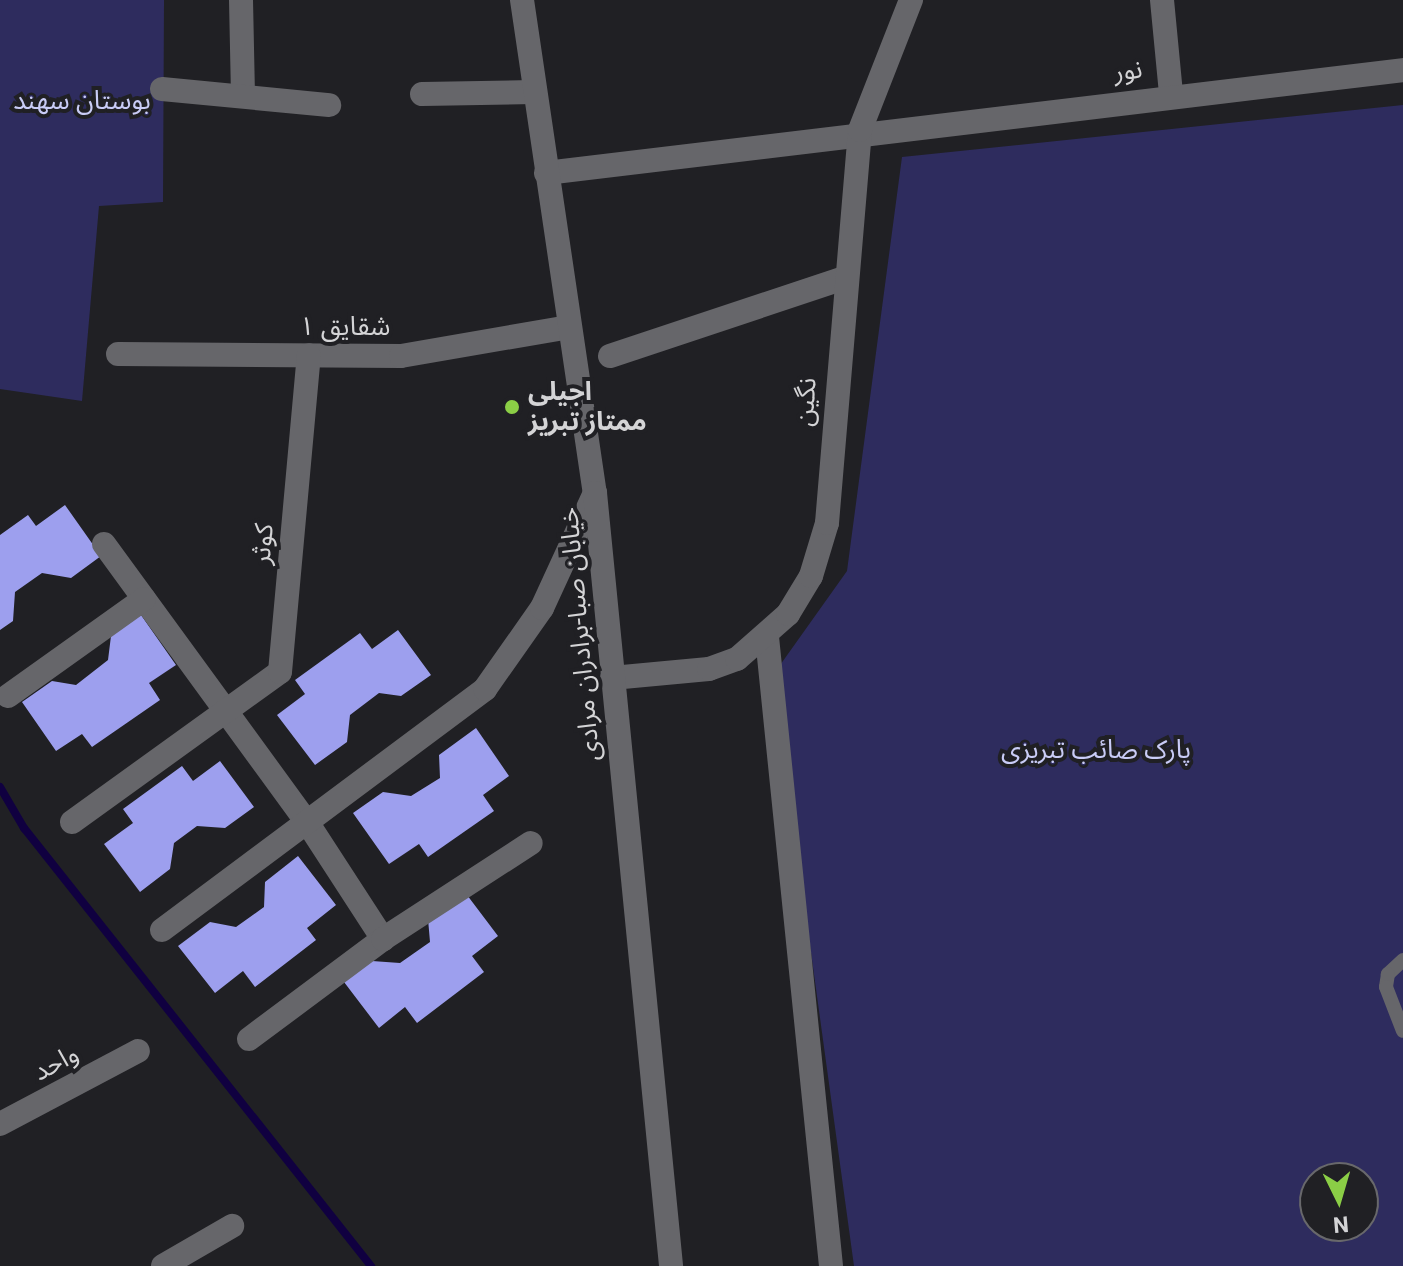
<!DOCTYPE html>
<html>
<head>
<meta charset="utf-8">
<style>
	body { margin:0 }
	#map { position:relative; width:1403px; height:1266px; overflow:hidden; background:#202024; font-family:Roboto,"Noto Sans Arabic",sans-serif }
	div>[style] { position:absolute }
	.green>* { inset:0; background:#2e2c5e }
	.stream>* { height:8px; margin:-4px; padding:0 4px; transform-origin:4px; border-radius:4px; background:#100040 }
	.building>* { inset:0; background:#9d9fee }
	.lane>* { height:14px; margin:-7px; padding:0 7px; transform-origin:7px; border-radius:7px; background:#66666a }
	.street>* { height:24px; margin:-12px; padding:0 12px; transform-origin:12px; border-radius:12px; background:#66666a }
	.secondary>* { height:24px; margin:-12px; padding:0 12px; transform-origin:12px; border-radius:12px; background:#66666a }
	.dots>* { width:22px; height:22px; translate:-50% -50%; box-sizing:border-box; border:4px solid #202024; border-radius:50% }
	span { translate:-50% -50%; white-space:nowrap; text-align:center; line-height:1.15; -webkit-text-stroke:8px #202024; paint-order:stroke }
	.street-label { font-size:26px; color:#d4d4d6 }
	.park-label { font-size:26px; color:#c9ccf6 }
	.poi-label { font-size:26px; color:#d4d4d6; font-weight:700 }
	.left { translate:0 -50%; text-align:left }
	.north { position:absolute; left:1299px; top:1162px; width:80px; height:80px; box-sizing:border-box; background:#202024; border:2px solid #68686b; border-radius:50%; rotate:175deg; font-size:22px; font-weight:700; line-height:32px; text-align:center; color:#d4d4d6 }
	.north::after { content:''; display:block; margin:auto; width:28px; height:36px; background:#8bce46; clip-path:polygon(50% 0,100% 100%,50% 72%,0 100%) }
</style>
</head>
<body>
<div id="map">
	<div class="green">
		<i style="clip-path:polygon(0 0,164px 0,163px 202px,99px 206px,82px 401px,0 389px)"></i>
		<i style="clip-path:polygon(evenodd,1403px 105px,1403px 1266px,854px 1266px,773px 675px,847px 571px,902px 157px,1403px 105px,1315px 1178px,1363px 1178px,1363px 1226px,1315px 1226px,1315px 1178px)"></i>
	</div>
	<div class="stream">
		<i style="left:0;top:787px;width:48px;rotate:59.7deg"></i>
		<i style="left:24px;top:828px;width:559px;rotate:51.61deg"></i>
	</div>
	<div class="building">
		<i style="clip-path:polygon(65px 505px,101px 556px,71px 578px,42px 573px,15px 592px,13px 621px,0 630px,0 535px,28px 515px,36px 526px)"></i>
		<i style="clip-path:polygon(141px 615px,176px 665px,149px 683px,160px 700px,92px 747px,82px 734px,56px 751px,22px 702px,52px 681px,76px 685px,108px 660px,111px 636px)"></i>
		<i style="clip-path:polygon(398px 630px,431px 675px,401px 696px,379px 693px,350px 715px,347px 742px,315px 765px,277px 715px,305px 694px,295px 680px,360px 633px,372px 649px)"></i>
		<i style="clip-path:polygon(476px 728px,509px 776px,483px 795px,494px 811px,428px 857px,419px 844px,389px 864px,353px 813px,383px 792px,411px 796px,440px 778px,439px 755px)"></i>
		<i style="clip-path:polygon(220px 761px,254px 807px,225px 828px,197px 826px,174px 843px,170px 869px,140px 892px,104px 844px,133px 823px,123px 809px,182px 766px,193px 781px)"></i>
		<i style="clip-path:polygon(298px 856px,336px 905px,307px 928px,316px 940px,255px 987px,243px 971px,215px 993px,178px 946px,210px 922px,236px 927px,264px 907px,265px 882px)"></i>
		<i style="clip-path:polygon(464px 891px,498px 936px,472px 956px,484px 972px,417px 1023px,405px 1007px,379px 1028px,344px 982px,372px 961px,400px 963px,430px 942px,428px 919px)"></i>
	</div>
	<div class="lane">
		<i style="left:1403px;top:960px;width:21px;rotate:137deg"></i>
		<i style="left:1388px;top:974px;width:13px;rotate:99deg"></i>
		<i style="left:1386px;top:987px;width:47px;rotate:68.9deg"></i>
	</div>
	<div class="street">
		<i style="left:241px;top:0;width:95px;rotate:88.8deg"></i>
		<i style="left:1162px;top:0;width:94px;rotate:84.5deg"></i>
		<i style="left:162px;top:89px;width:168px;rotate:5.5deg"></i>
		<i style="left:422px;top:94px;width:111px;rotate:-1deg"></i>
		<i style="left:546px;top:173px;width:863px;rotate:-6.85deg"></i>
		<i style="left:118px;top:354px;width:283px;rotate:0.4deg"></i>
		<i style="left:401px;top:356px;width:170px;rotate:-9.8deg"></i>
		<i style="left:610px;top:356px;width:248px;rotate:-18.4deg"></i>
		<i style="left:104px;top:544px;width:344px;rotate:53.9deg"></i>
		<i style="left:307px;top:822px;width:140px;rotate:57deg"></i>
		<i style="left:767px;top:637px;width:632px;rotate:84.19deg"></i>
		<i style="left:612px;top:678px;width:97px;rotate:-5.3deg"></i>
		<i style="left:709px;top:669px;width:30px;rotate:-20deg"></i>
		<i style="left:737px;top:659px;width:68px;rotate:-41.4deg"></i>
		<i style="left:788px;top:614px;width:44px;rotate:-58.8deg"></i>
		<i style="left:811px;top:576px;width:55px;rotate:-73.2deg"></i>
		<i style="left:827px;top:523px;width:394px;rotate:-85.2deg"></i>
		<i style="left:860px;top:130px;width:140px;rotate:-68.6deg"></i>
		<i style="left:8px;top:696px;width:167px;rotate:-35.5deg"></i>
		<i style="left:72px;top:822px;width:256px;rotate:-35.8deg"></i>
		<i style="left:280px;top:672px;width:318px;rotate:-84.8deg"></i>
		<i style="left:162px;top:930px;width:403px;rotate:-36.7deg"></i>
		<i style="left:485px;top:689px;width:99px;rotate:-54.9deg"></i>
		<i style="left:542px;top:608px;width:127px;rotate:-65.3deg"></i>
		<i style="left:249px;top:1039px;width:167px;rotate:-36.7deg"></i>
		<i style="left:383px;top:939px;width:176px;rotate:-33deg"></i>
		<i style="left:0;top:1124px;width:156px;rotate:-27.9deg"></i>
		<i style="left:163px;top:1266px;width:80px;rotate:-30.1deg"></i>
	</div>
	<div class="secondary">
		<i style="left:522px;top:0;width:498px;rotate:81.6deg"></i>
		<i style="left:595px;top:493px;width:777px;rotate:84.38deg"></i>
	</div>
	<div class="dots">
		<i style="left:512px;top:407px;background:#8bce46"></i>
	</div>
	<div class="street-label">
		<span style="left:1128px;top:71px;rotate:-7deg">نور</span>
		<span style="left:345px;top:327px">شقایق ۱</span>
		<span style="left:806px;top:402px;rotate:-86deg">نگین</span>
		<span style="left:263px;top:544px;rotate:-85deg">کوثر</span>
		<span style="left:580px;top:634px;rotate:-95deg">خیابان صبا-برادران مرادی</span>
		<span style="left:56px;top:1063px;rotate:-28deg">واحد</span>
	</div>
	<div class="park-label">
		<span style="left:82px;top:101px">بوستان سهند</span>
		<span style="left:1096px;top:750px">پارک صائب تبریزی</span>
	</div>
	<div class="poi-label">
		<span class="left" style="left:528px;top:407px">اجیلی<br>ممتاز تبریز</span>
	</div>
	<div class="north">N</div>
</div>
</body>
</html>
